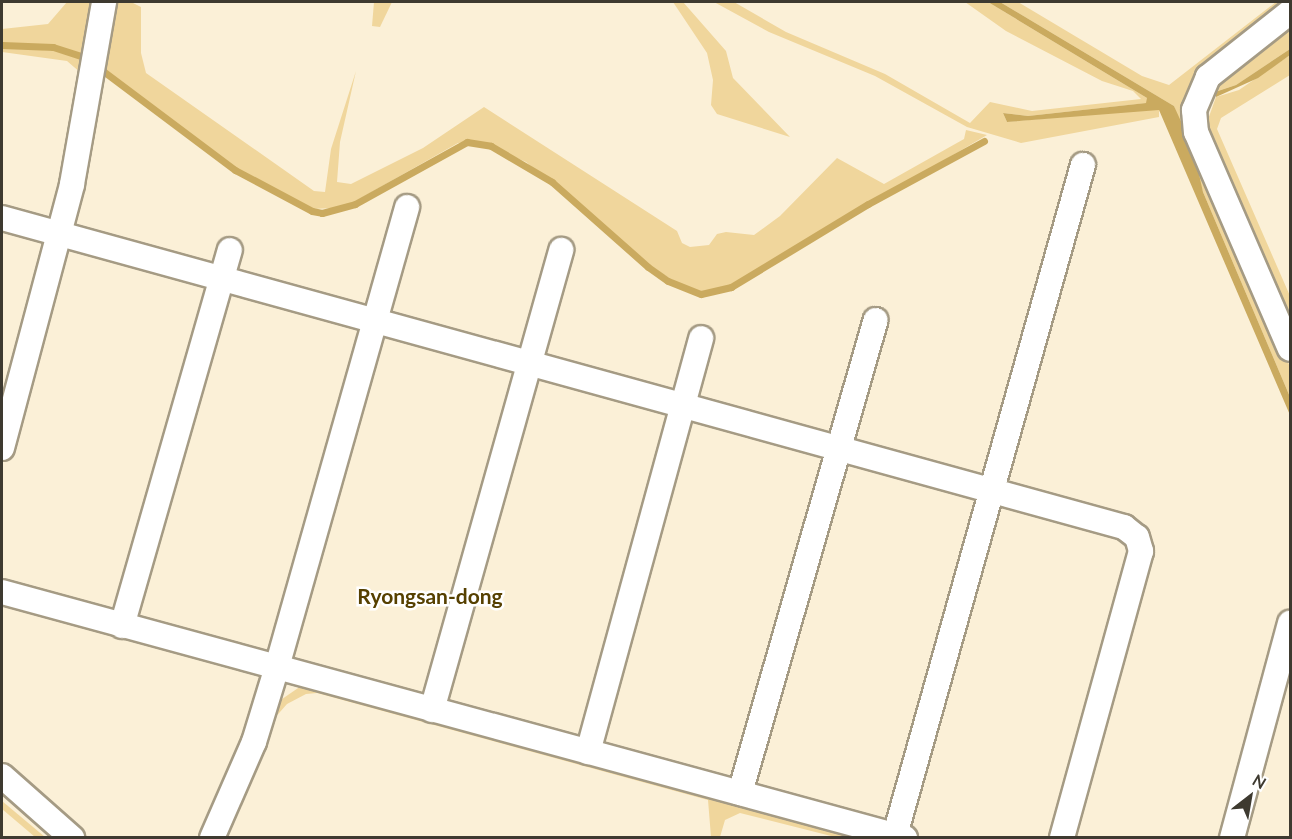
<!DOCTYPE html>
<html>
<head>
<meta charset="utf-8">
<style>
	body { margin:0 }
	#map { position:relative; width:1292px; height:839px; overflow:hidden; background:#fbf0d7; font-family:Lato,sans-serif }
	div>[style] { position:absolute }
	.green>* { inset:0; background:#f0d69c }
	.water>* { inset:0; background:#caaa5f }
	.stream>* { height:7px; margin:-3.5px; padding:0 3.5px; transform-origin:3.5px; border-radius:3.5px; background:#caaa5f }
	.roads { filter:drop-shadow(2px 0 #a59b84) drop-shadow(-2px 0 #a59b84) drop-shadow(0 2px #a59b84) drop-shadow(0 -2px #a59b84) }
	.street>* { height:24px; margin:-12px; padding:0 12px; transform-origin:12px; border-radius:12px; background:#fff }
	span { translate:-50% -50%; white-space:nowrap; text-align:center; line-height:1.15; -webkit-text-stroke:5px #fff; paint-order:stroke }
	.quarter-label { font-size:21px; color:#564000; font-weight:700 }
	.frame { position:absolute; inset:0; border:3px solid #3e3a30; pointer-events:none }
	.north { position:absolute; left:1220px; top:767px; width:60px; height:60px; -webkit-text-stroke:4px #fff; paint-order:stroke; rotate:31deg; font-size:16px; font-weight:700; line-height:24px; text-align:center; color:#3e3a30 }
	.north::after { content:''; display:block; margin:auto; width:21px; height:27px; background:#3e3a30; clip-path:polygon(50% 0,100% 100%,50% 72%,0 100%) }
</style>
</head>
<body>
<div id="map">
	<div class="green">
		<i style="clip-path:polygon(67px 2px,95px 2px,85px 55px,53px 45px,2px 43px,2px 29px,48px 24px)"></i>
		<i style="clip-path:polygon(109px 2px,131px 2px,141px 7px,141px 53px,146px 73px,314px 191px,325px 192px,331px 149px,356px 71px,340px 142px,337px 182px,351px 184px,423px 148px,484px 107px,677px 231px,682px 243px,690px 247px,709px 245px,717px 234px,726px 232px,754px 235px,780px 216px,837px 158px,884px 184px,964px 139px,966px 130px,987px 135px,730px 286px,701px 292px,684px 287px,650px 266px,526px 162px,479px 141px,458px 143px,354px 202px,334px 208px,312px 209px,286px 197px,236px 169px,100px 67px)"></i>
		<i style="clip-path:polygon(374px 2px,392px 2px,380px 27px,372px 26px)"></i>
		<i style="clip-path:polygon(673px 2px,683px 2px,726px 51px,733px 78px,790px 137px,717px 114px,711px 105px,713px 80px,707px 53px)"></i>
		<i style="clip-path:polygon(714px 2px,734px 2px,786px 32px,885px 74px,970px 123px,990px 102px,1032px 111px,1141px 99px,1133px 91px,1102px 81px,1006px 31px,965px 2px,988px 2px,1147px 98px,1147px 103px,1028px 116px,1003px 113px,1007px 122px,1155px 108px,1159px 110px,1159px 117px,1021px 143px,967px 127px,875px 76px,769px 32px)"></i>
		<i style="clip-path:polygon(1000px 2px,1018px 2px,1142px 76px,1169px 85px,1276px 2px,1290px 2px,1197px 78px,1203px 165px,1290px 367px,1290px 397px,1203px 192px,1174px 106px)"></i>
		<i style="clip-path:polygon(1290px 22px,1290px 49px,1236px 85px,1215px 92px,1228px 71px)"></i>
		<i style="clip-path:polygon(2px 47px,69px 52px,83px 59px,81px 73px,67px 61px,2px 52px)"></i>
		<i style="clip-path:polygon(1290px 55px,1290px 75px,1221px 118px,1217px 129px,1290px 296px,1290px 325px,1206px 125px,1216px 97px,1239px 90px)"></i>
		<i style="clip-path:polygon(301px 686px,873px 837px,835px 837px,740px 813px,725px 820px,720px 837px,711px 837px,708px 800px,317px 693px,306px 694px,287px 704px,258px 737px,272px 706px)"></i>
		<i style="clip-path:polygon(2px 801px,45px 837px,35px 837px,2px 809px)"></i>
	</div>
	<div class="water">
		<i style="clip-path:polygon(988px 2px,1000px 2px,1174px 106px,1193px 148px,1203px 192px,1290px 397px,1290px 415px,1159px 110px,1007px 122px,1003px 113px,1028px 116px,1146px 103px,1147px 98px)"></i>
		<i style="clip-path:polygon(1290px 49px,1290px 55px,1258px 78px,1216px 97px,1215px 92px,1236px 85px)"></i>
	</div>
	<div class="stream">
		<i style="left:2px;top:45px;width:51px;rotate:2.2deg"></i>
		<i style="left:53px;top:47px;width:33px;rotate:18deg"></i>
		<i style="left:99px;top:68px;width:170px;rotate:36.9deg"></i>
		<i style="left:235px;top:170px;width:87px;rotate:28deg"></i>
		<i style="left:312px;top:211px;width:10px;rotate:11deg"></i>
		<i style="left:322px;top:213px;width:34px;rotate:-15deg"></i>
		<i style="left:355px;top:204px;width:128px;rotate:-29deg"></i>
		<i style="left:467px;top:142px;width:24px;rotate:9deg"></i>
		<i style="left:491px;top:146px;width:71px;rotate:30.5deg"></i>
		<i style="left:552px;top:182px;width:128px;rotate:41.5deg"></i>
		<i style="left:648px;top:267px;width:24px;rotate:35deg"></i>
		<i style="left:668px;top:281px;width:35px;rotate:22deg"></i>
		<i style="left:701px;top:294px;width:31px;rotate:-13deg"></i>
		<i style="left:731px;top:287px;width:160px;rotate:-31.2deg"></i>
		<i style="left:868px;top:204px;width:132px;rotate:-28.5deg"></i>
	</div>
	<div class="roads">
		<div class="street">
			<i style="left:1290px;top:12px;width:105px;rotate:141.6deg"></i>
			<i style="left:1208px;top:77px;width:36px;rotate:113deg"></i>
			<i style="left:1194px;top:110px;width:22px;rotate:85deg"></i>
			<i style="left:1196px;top:132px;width:236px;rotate:66.6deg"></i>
			<i style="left:2px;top:218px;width:1164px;rotate:15.4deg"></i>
			<i style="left:1124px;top:527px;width:16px;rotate:38deg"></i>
			<i style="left:1137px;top:537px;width:15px;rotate:74deg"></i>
			<i style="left:1141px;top:551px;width:298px;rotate:105.4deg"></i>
			<i style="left:2px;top:448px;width:273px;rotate:-75.1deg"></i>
			<i style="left:72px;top:184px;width:185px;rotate:-80deg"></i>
			<i style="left:2px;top:592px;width:936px;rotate:15.24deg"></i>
			<i style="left:122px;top:626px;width:391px;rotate:-74deg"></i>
			<i style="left:432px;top:710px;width:478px;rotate:-74.3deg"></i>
			<i style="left:588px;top:752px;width:429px;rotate:-74.7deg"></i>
			<i style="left:2px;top:776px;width:94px;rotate:41.5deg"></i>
			<i style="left:740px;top:793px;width:492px;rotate:-74deg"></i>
			<i style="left:895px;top:835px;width:696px;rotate:-74.33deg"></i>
			<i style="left:212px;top:838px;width:105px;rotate:-66.4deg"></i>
			<i style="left:254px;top:742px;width:78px;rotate:-73deg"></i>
			<i style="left:277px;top:667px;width:478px;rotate:-74.2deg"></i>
			<i style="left:1232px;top:838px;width:223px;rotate:-74.9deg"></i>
		</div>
	</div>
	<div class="quarter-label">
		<span style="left:430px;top:596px">Ryongsan-dong</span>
	</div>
	<div class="frame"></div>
	<div class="north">N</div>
</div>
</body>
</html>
